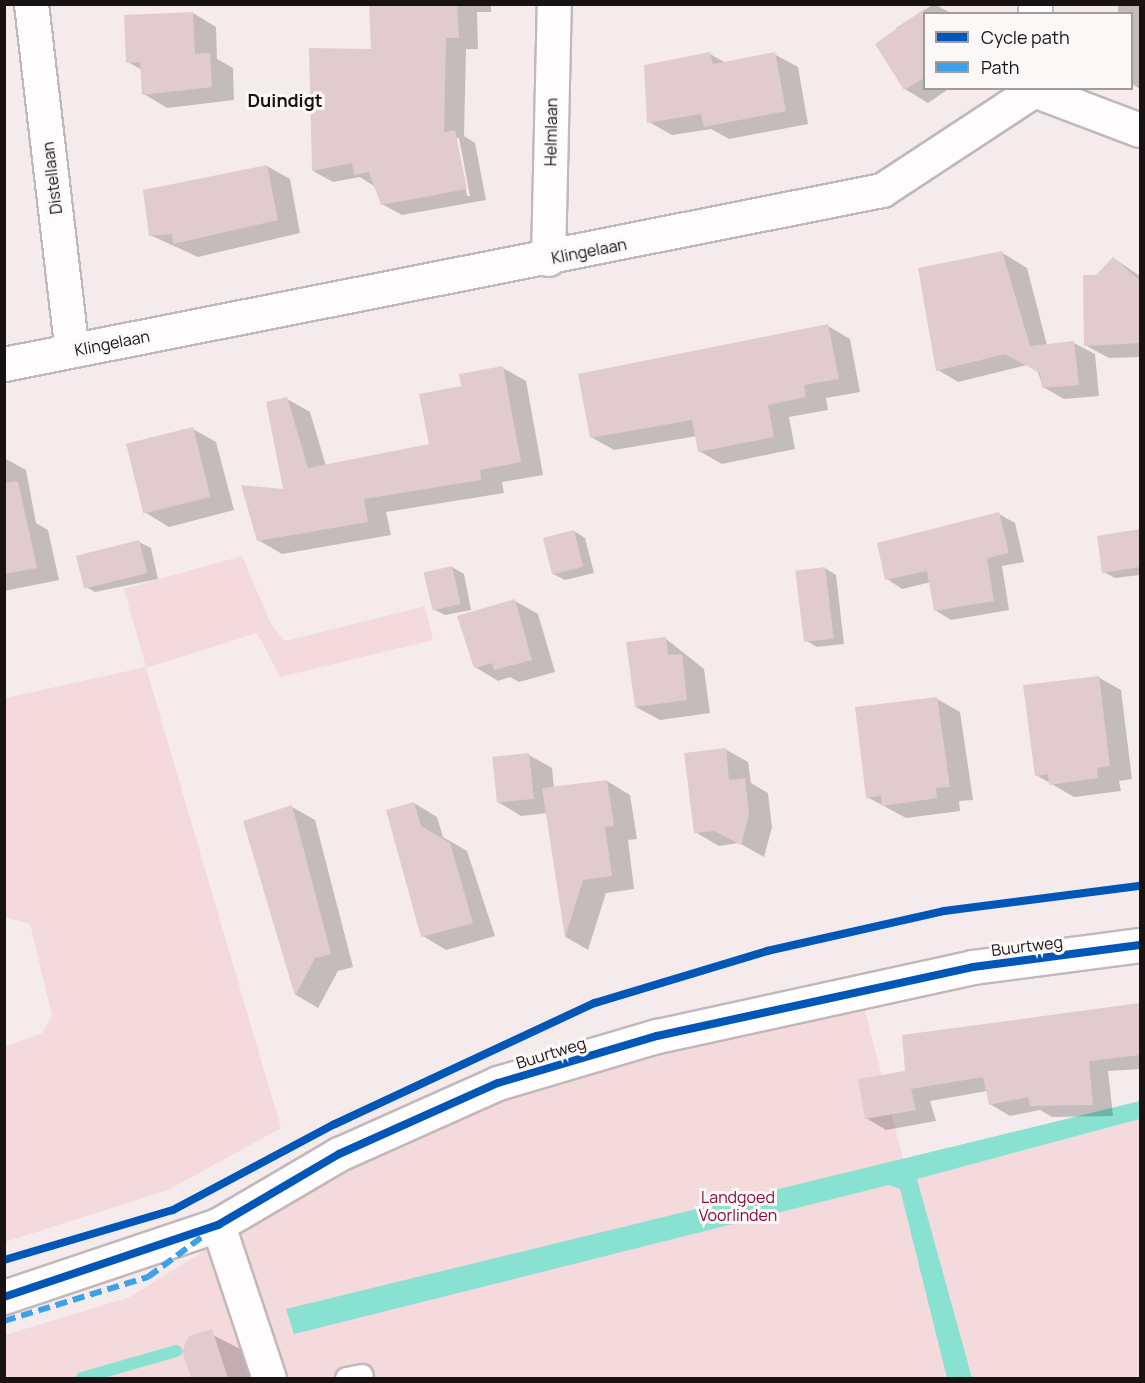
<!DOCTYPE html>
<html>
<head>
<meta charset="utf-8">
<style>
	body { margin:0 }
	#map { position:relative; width:1145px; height:1383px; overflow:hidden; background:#f6ebec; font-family:Manrope,sans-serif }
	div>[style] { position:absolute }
	.green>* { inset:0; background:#f4d9dd }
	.water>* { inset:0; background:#89e1d1 }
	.shadow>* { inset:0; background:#0003 }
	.stream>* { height:12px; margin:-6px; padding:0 6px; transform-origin:6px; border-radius:6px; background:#89e1d1 }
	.building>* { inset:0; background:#e2cbce; transform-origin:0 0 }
	.roads { filter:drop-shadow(2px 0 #c1b8b9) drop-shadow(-2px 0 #c1b8b9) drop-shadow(0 2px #c1b8b9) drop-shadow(0 -2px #c1b8b9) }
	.service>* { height:21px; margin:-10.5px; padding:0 10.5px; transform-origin:10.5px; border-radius:10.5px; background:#fefcfc }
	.minor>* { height:33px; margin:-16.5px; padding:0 16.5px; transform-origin:16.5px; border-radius:16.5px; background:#fefcfc }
	.quiet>* { height:6px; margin-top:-3px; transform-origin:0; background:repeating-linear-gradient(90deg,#3da1ea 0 12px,transparent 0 18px) }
	.cycleway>* { height:8px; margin:-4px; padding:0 4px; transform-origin:4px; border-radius:4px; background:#0057b8 }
	span { translate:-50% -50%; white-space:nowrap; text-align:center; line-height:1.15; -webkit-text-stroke:6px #fcf8f8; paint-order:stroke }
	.street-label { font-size:16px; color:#191213 }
	.park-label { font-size:16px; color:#830d38 }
	.neighbourhood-label { font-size:18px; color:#191213; font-weight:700 }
	.frame { position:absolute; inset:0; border:6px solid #191213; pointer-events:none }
	.legend { position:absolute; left:923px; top:12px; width:210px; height:78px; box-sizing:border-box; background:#fcf8f8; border:2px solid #a19c9c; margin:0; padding:8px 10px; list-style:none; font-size:18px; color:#191213 }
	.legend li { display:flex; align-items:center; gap:12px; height:30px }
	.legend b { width:30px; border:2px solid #a19c9c }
</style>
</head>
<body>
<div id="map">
	<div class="green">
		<i style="clip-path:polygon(242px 556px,271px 624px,285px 641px,425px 606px,433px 640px,280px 677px,257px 633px,146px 668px,281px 1128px,168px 1190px,5px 1242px,5px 1047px,42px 1033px,52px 1016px,30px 924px,5px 917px,5px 698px,146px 667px,124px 589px)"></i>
		<i style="clip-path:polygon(864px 1007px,920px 1224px,928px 1223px,917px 1179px,1140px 1119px,1140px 1378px,5px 1378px,5px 1335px,130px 1297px,250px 1222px,404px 1139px,563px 1078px,696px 1040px)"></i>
	</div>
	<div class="water">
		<i style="clip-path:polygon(1140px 1101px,1140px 1119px,917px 1179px,972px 1378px,947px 1378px,900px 1189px,889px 1185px,294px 1334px,286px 1309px)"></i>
	</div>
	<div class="shadow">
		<i style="clip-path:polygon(evenodd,371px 4px,491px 4px,491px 12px,477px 12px,478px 49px,466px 49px,464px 136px,475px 143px,486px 200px,402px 215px,382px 204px,380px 190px,360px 177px,333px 182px,313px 171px,373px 51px,371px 4px,456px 138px,459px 138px,470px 196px,467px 196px,456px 138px)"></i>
		<i style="clip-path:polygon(934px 4px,953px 14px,924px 14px,924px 88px,950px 88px,928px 103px,905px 89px,895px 74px,896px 28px)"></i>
		<i style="clip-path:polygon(1118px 4px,1140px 4px,1140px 89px,1132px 84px,1132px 14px,1118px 14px)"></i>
		<i style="clip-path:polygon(193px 13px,216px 27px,217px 59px,233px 68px,234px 100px,167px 108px,144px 94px,142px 70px,128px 62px)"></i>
		<i style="clip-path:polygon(710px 54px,726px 63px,774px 54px,798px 67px,808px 124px,729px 139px,711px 129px,672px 135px,649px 122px)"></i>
		<i style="clip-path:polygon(267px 166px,290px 179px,300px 233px,198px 257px,150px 235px)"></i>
		<i style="clip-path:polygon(1001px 252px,1027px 268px,1047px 345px,1074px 343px,1095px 354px,1099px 396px,1064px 399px,1043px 387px,1038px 372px,1027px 365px,958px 382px,938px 370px)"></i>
		<i style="clip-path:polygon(1113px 258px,1140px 276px,1140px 357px,1109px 358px,1085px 345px,1097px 276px)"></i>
		<i style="clip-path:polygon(828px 326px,850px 339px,860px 392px,826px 398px,828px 410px,789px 417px,795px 449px,722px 464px,699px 451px,697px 436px,614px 450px,591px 437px)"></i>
		<i style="clip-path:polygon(503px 368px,526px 381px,543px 475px,502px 482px,504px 493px,386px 512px,391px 535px,282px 554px,258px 540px,285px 491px,287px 399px,310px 412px,326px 466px,430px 445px,463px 387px)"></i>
		<i style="clip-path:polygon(193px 429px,216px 442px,234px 510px,169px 527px,146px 513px)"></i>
		<i style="clip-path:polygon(4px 458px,26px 470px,36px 523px,48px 530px,59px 580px,4px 591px)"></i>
		<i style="clip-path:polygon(999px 514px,1015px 523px,1024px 562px,1002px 566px,1009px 610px,951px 620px,935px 610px,931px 582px,902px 589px,887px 579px)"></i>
		<i style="clip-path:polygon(1140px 530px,1140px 575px,1115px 578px,1104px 572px,1099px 537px)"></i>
		<i style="clip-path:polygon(574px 531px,585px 538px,594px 573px,565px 580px,553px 574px)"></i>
		<i style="clip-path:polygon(139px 542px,151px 548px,158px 579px,95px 592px,84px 586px)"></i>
		<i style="clip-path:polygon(452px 567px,464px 574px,471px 610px,445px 615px,433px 609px)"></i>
		<i style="clip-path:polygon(825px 568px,836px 575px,844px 644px,817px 647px,805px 640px)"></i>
		<i style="clip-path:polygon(515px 601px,538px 614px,555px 672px,519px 682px,510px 677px,498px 681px,475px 667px)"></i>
		<i style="clip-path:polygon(665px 638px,704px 669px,710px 713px,660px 720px,636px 707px)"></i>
		<i style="clip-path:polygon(1098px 677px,1121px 690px,1132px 779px,1119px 781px,1121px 791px,1074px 797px,1036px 775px)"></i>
		<i style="clip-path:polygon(937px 699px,960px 712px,973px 800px,959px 801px,960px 811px,906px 818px,867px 797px)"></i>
		<i style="clip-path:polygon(725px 749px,748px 762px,751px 783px,768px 793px,772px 827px,764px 857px,739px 843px,719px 846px,695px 832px)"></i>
		<i style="clip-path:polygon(529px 755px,552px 768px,554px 788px,607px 781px,630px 795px,637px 839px,628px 840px,634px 889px,606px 893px,588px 950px,566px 937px,548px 813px,521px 816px,498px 802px)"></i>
		<i style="clip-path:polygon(414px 803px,437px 817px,443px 837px,467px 851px,495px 936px,446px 950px,423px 936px)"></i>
		<i style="clip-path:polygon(292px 807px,315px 820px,353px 967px,338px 971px,318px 1008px,296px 995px,245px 822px)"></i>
		<i style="clip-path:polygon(1140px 1004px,1140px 1069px,1108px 1071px,1113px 1116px,1052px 1117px,1040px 1110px,1010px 1116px,990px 1104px,987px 1091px,930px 1101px,936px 1121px,886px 1130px,866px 1118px,906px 1073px,904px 1036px)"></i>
		<i style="clip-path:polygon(207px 1332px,248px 1353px,257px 1378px,192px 1378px,183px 1351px)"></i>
	</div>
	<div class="stream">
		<i style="left:82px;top:1378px;width:98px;rotate:-16deg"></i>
	</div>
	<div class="building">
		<i style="clip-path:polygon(369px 4px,457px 4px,459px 38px,446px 38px,444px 132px,455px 130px,467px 189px,381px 205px,369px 172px,354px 175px,352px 163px,312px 171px,309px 48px,371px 49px)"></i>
		<i style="clip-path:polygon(924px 9px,924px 78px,904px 90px,875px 44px)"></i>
		<i style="clip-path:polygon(193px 12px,195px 54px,210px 53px,212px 87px,142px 95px,140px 62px,126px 63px,124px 15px)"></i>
		<i style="clip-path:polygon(710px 52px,713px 64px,775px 52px,786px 111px,704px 127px,701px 114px,647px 123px,644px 65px)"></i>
		<i style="clip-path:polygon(267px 165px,278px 220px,173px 244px,172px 234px,149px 236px,143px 190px)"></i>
		<i style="clip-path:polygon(1002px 251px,1030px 346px,1074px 341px,1079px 385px,1042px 388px,1040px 373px,1005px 354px,936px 371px,918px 268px)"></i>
		<i style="clip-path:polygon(1113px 257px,1140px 281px,1140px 343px,1084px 346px,1083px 275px,1096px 275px)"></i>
		<i style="clip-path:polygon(828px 324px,839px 379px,804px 385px,806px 397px,768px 405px,774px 437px,698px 452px,692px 420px,590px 438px,578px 374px)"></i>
		<i style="clip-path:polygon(503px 366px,521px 462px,480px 470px,481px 480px,364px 499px,368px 522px,257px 541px,241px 485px,283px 489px,266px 402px,287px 397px,308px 468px,429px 444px,419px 394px,461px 386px,459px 374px)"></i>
		<i style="left:193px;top:427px;width:72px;height:69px;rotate:76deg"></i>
		<i style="clip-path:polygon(18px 481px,37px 568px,4px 574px,4px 483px)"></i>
		<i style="clip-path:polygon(999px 512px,1009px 553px,987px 558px,994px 601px,934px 611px,927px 571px,885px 580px,877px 543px)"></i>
		<i style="clip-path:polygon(1140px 529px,1140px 567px,1102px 573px,1097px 536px)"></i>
		<i style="left:574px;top:530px;width:38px;height:32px;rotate:76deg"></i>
		<i style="left:139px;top:540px;width:34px;height:65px;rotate:76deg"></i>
		<i style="left:452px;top:566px;width:39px;height:29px;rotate:77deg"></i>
		<i style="left:825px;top:567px;width:72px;height:30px;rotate:83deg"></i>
		<i style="clip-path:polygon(515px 599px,532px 660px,494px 670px,492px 663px,474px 668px,457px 616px)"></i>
		<i style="clip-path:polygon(666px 637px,668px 655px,682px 654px,687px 700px,635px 707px,626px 642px)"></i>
		<i style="clip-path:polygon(1099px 676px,1110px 766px,1097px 768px,1098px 778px,1049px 785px,1048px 774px,1035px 776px,1023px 685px)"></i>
		<i style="clip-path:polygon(937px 697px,950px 787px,936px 788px,937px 798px,911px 802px,882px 806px,881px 796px,866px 798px,855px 707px)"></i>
		<i style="clip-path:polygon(726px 748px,729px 780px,745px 778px,749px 814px,741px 845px,714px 831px,694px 833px,684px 753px)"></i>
		<i style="left:529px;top:753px;width:46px;height:37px;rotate:84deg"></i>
		<i style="clip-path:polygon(607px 780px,614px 826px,605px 827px,612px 876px,583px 880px,565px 938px,542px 788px)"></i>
		<i style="clip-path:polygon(414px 802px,421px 826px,450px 843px,473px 923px,421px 937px,386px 810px)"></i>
		<i style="clip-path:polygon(292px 805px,331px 954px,315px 958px,295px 996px,243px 821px)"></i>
		<i style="clip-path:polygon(1140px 1003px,1140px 1055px,1089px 1061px,1093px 1105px,1030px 1106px,1028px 1097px,989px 1105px,983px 1077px,911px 1089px,916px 1110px,865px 1119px,858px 1079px,905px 1071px,902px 1035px)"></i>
		<i style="clip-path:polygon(212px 1329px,228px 1378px,191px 1378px,182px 1351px,189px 1336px)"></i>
	</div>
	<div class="roads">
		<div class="service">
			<i style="left:346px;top:1378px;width:16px;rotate:-11deg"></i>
		</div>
		<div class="minor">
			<i style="left:31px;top:4px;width:349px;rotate:83.3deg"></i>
			<i style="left:1035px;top:14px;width:10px;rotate:-90deg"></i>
			<i style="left:548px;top:259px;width:255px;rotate:-88.7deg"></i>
			<i style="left:4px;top:364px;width:895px;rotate:-11.21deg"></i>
			<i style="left:882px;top:190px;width:182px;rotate:-33.3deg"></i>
			<i style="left:1034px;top:90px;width:113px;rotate:20.7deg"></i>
			<i style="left:218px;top:1225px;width:161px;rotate:71.6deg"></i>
			<i style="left:4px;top:1297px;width:226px;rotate:-18.6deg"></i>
			<i style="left:218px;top:1225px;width:140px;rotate:-30.4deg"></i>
			<i style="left:339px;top:1154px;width:174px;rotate:-24.1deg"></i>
			<i style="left:498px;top:1083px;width:166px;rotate:-16.5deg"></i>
			<i style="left:657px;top:1036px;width:323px;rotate:-12.3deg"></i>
			<i style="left:973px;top:967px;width:168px;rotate:-7.5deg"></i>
		</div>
	</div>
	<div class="quiet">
		<i style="left:4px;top:1321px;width:151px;rotate:-17deg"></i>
		<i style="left:148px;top:1277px;width:72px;rotate:-36.6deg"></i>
	</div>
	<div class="cycleway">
		<i style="left:4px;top:1260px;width:176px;rotate:-16.5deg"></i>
		<i style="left:173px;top:1210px;width:183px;rotate:-28deg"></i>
		<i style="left:335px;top:1124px;width:287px;rotate:-25deg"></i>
		<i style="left:595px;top:1003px;width:180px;rotate:-16.8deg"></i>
		<i style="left:767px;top:951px;width:181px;rotate:-12.7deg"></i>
		<i style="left:944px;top:911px;width:198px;rotate:-7.3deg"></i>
		<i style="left:4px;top:1297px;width:226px;rotate:-18.6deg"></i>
		<i style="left:218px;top:1225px;width:140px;rotate:-30.4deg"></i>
		<i style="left:339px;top:1154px;width:174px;rotate:-24.1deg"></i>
		<i style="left:498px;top:1083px;width:166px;rotate:-16.5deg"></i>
		<i style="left:657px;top:1036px;width:323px;rotate:-12.3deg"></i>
		<i style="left:973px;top:967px;width:168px;rotate:-7.5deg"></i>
	</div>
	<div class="street-label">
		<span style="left:551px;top:132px;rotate:-89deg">Helmlaan</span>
		<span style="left:52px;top:178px;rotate:-97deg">Distellaan</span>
		<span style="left:589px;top:251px;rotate:-11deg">Klingelaan</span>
		<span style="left:112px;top:343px;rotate:-11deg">Klingelaan</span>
		<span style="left:1027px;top:946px;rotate:-7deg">Buurtweg</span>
		<span style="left:551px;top:1053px;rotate:-17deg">Buurtweg</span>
	</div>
	<div class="park-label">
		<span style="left:738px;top:1206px">Landgoed<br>Voorlinden</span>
	</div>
	<div class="neighbourhood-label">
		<span style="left:285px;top:100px">Duindigt</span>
	</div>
	<div class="frame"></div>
	<ul class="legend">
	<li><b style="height:8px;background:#0057b8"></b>Cycle path</li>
	<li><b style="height:8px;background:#3da1ea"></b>Path</li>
	</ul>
</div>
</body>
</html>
